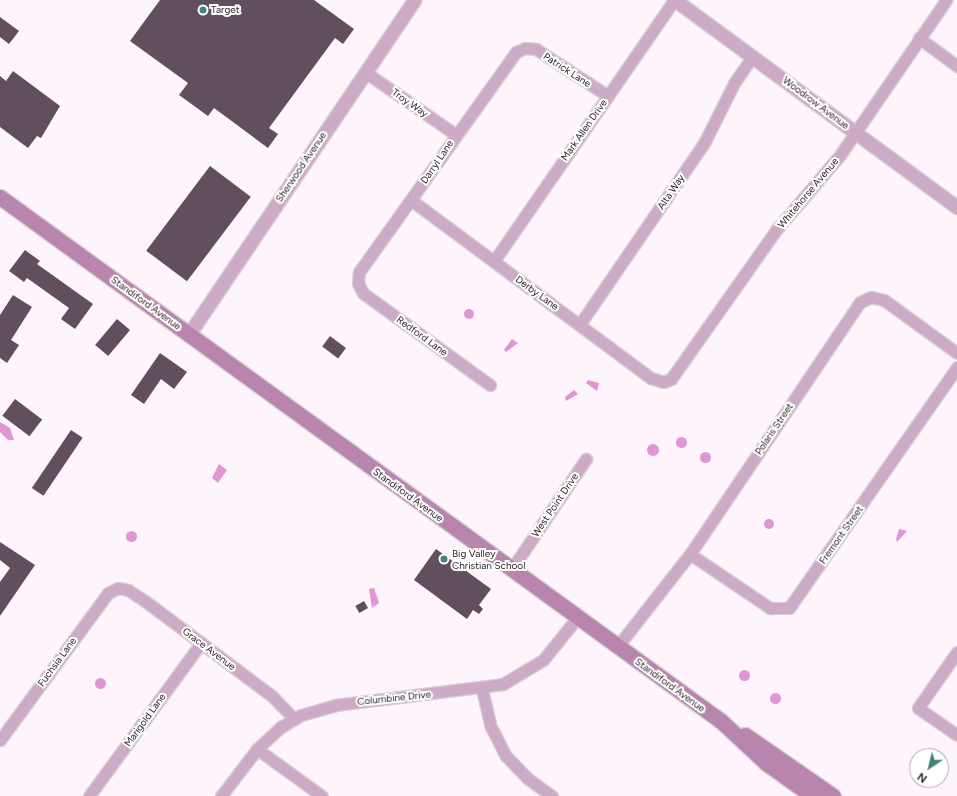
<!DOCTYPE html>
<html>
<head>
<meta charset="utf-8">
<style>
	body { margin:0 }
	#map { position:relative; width:957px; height:796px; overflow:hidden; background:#fdf5fb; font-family:Figtree,sans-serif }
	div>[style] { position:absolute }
	.water>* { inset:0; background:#e195d4 }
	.round { border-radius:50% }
	.building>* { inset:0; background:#614f5d; transform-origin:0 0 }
	.roads { filter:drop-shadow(1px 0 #d7cfd5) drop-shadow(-1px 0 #d7cfd5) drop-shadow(0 1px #d7cfd5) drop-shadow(0 -1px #d7cfd5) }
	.minor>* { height:11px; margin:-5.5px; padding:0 5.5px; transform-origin:5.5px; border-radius:5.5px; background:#cdabc6 }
	.tertiary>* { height:13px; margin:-6.5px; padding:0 6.5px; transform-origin:6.5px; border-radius:6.5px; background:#cdabc6 }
	.secondary>* { height:15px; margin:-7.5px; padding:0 7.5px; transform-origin:7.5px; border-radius:7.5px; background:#b785ae }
	.dots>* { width:11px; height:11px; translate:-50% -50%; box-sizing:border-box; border:2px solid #fff; border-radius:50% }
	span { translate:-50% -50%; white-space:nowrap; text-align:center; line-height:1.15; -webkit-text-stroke:4px #fff; paint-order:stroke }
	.poi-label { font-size:10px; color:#2c242a }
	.left { translate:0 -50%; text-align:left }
	.street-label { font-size:10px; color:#2c242a }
	.north { position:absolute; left:909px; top:748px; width:40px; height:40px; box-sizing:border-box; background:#fff; border:1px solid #aba7aa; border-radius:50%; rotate:215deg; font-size:11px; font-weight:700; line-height:16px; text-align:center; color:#2c242a }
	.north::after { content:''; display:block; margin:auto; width:14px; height:18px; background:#41867c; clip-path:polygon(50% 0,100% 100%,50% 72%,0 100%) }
</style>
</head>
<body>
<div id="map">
	<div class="water">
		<i class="round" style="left:464px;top:309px;width:10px;height:10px"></i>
		<i style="clip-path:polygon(512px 339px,518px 343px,506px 352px,504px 350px)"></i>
		<i style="clip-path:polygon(588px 380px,599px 383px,597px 391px,586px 383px)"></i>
		<i style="clip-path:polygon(574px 390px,578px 394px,566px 401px,565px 397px)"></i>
		<i style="clip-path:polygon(0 422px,10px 428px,14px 440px,8px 440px,0 432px)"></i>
		<i class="round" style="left:675.5px;top:436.5px;width:11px;height:11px"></i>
		<i class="round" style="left:647px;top:444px;width:12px;height:12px"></i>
		<i class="round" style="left:699.5px;top:451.5px;width:11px;height:11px"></i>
		<i style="clip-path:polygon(219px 464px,227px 470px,218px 483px,212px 478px)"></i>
		<i class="round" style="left:764px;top:519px;width:10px;height:10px"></i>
		<i style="clip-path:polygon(899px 529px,907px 531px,897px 542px,896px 539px)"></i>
		<i class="round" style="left:125.5px;top:530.5px;width:11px;height:11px"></i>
		<i style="clip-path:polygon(374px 588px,379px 603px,372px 608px,369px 589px)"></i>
		<i class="round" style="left:738.5px;top:669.5px;width:11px;height:11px"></i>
		<i class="round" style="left:94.5px;top:677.5px;width:11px;height:11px"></i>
		<i class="round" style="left:769.5px;top:692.5px;width:11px;height:11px"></i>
	</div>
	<div class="building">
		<i style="clip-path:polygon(160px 0,314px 0,354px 29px,343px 44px,335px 38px,269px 128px,278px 134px,268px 148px,214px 108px,208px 116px,179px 95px,188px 83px,130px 41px)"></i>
		<i style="clip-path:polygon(0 17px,19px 31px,9px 44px,0 37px)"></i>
		<i style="clip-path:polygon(13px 71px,60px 106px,41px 138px,37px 136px,28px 148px,0 127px,0 76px,6px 81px)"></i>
		<i style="left:210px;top:166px;width:51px;height:106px;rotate:37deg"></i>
		<i style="clip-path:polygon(25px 250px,40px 261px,37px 264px,93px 304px,75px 329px,61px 319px,69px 308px,27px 278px,24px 282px,9px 271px)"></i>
		<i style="clip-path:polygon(13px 295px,32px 307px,11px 340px,19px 345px,7px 363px,0 358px,0 315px)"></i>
		<i style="left:117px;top:319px;width:17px;height:34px;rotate:40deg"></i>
		<i style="left:330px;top:336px;width:20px;height:13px;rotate:37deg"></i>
		<i style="clip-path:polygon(160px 353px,187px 372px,174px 389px,161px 379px,144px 404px,131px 395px)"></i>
		<i style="left:15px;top:399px;width:34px;height:21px;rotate:37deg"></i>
		<i style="left:71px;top:430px;width:14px;height:70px;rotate:34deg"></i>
		<i style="clip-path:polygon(0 542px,35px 565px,0 616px,0 582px,10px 568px,0 560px)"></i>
		<i style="clip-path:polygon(436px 549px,491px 589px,479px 605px,483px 609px,479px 614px,473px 610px,467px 619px,414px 580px)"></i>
		<i style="left:364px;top:601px;width:8px;height:10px;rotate:60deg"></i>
	</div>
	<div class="roads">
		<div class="minor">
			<i style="left:919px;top:38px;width:47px;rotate:36.4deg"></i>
			<i style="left:365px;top:72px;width:109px;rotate:34.6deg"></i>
			<i style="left:411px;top:200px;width:299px;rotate:36.6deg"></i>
			<i style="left:651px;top:378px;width:13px;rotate:18deg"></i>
			<i style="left:663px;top:382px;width:9px;rotate:-21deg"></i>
			<i style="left:671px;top:379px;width:184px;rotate:-54.8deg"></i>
			<i style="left:777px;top:229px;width:97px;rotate:-49.6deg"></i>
			<i style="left:840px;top:155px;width:188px;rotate:-55.6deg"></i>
			<i style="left:494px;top:261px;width:317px;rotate:-55.4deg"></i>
			<i style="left:580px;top:324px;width:219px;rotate:-55.6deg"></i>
			<i style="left:704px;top:143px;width:67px;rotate:-63.4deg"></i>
			<i style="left:734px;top:83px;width:33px;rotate:-55deg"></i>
			<i style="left:490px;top:385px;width:157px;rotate:-144.1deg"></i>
			<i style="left:363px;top:293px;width:11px;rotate:-117deg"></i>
			<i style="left:358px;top:283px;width:11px;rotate:-85deg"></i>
			<i style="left:359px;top:272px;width:270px;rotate:-54.5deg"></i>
			<i style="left:516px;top:52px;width:10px;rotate:-24deg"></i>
			<i style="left:525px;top:48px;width:11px;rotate:5deg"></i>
			<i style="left:536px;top:49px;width:86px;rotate:33.1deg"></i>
			<i style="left:690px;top:554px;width:97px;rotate:34deg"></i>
			<i style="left:770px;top:608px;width:19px"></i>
			<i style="left:789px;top:608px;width:294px;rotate:-55.1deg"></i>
			<i style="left:511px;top:570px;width:134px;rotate:-56deg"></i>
			<i style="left:617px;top:647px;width:118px;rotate:-51.9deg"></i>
			<i style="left:690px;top:554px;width:304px;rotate:-56deg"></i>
			<i style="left:860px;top:302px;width:12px;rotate:-24deg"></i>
			<i style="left:871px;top:297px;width:13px;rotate:13deg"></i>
			<i style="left:884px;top:300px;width:90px;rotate:36deg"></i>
			<i style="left:957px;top:652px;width:68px;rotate:124.9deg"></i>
			<i style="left:918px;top:708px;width:47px;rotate:34.7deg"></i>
			<i style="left:482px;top:689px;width:37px;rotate:77deg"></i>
			<i style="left:490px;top:725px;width:35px;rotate:63deg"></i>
			<i style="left:506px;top:756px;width:30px;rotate:46deg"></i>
			<i style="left:527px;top:778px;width:31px;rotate:36deg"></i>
			<i style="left:0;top:740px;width:182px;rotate:-53.7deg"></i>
			<i style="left:108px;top:593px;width:11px;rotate:-27deg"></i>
			<i style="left:118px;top:588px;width:10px;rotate:11deg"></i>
			<i style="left:128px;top:590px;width:20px;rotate:33deg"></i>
			<i style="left:145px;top:601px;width:159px;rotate:36.8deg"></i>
			<i style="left:272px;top:696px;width:32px;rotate:46deg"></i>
			<i style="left:257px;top:749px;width:80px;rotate:35.9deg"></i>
			<i style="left:89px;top:796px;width:190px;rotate:-53.8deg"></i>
			<i style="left:221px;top:796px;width:59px;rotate:-52.5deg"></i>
			<i style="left:257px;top:749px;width:33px;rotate:-43deg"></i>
			<i style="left:281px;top:727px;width:23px;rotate:-31deg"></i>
			<i style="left:301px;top:715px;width:35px;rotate:-16deg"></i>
			<i style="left:335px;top:705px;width:169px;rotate:-7.1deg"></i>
			<i style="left:503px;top:684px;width:47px;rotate:-31deg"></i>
			<i style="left:543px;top:660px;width:54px;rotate:-51deg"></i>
		</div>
		<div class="tertiary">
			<i style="left:675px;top:0;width:350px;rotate:36.3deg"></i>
			<i style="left:189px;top:334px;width:403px;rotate:-56deg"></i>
		</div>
		<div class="secondary">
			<i style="left:0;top:197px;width:891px;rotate:36.01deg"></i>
			<i style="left:721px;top:721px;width:62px;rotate:43deg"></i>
			<i style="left:766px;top:763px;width:57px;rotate:35.7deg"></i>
			<i style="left:745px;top:735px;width:107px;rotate:34.7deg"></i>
		</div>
	</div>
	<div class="dots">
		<i style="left:203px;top:10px;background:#41867c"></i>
		<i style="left:444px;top:559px;background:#41867c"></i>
	</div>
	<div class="poi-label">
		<span class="left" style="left:211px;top:10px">Target</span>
		<span class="left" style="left:452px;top:559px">Big Valley<br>Christian School</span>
	</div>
	<div class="street-label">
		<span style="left:567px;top:70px;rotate:33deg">Patrick Lane</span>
		<span style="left:410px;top:103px;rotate:35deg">Troy Way</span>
		<span style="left:816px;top:103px;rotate:37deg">Woodrow Avenue</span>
		<span style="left:584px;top:130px;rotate:-55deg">Mark Allen Drive</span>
		<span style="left:437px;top:162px;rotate:-56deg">Darryl Lane</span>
		<span style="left:301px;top:167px;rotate:-56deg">Sherwood Avenue</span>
		<span style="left:671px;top:192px;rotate:-56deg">Alta Way</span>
		<span style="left:808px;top:193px;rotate:-50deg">Whitehorse Avenue</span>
		<span style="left:537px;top:293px;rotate:36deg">Derby Lane</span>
		<span style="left:146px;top:303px;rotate:36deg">Standiford Avenue</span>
		<span style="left:422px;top:336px;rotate:36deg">Redford Lane</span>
		<span style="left:774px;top:429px;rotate:-56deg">Polaris Street</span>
		<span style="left:408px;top:495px;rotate:36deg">Standiford Avenue</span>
		<span style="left:555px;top:505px;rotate:-56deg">West Point Drive</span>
		<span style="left:841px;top:535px;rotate:-55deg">Fremont Street</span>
		<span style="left:209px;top:649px;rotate:37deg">Grace Avenue</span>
		<span style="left:57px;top:662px;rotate:-54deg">Fuchsia Lane</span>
		<span style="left:670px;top:685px;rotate:36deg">Standiford Avenue</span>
		<span style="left:394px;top:698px;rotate:-6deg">Columbine Drive</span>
		<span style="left:145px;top:720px;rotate:-54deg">Marigold Lane</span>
	</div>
	<div class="north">N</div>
</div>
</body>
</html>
